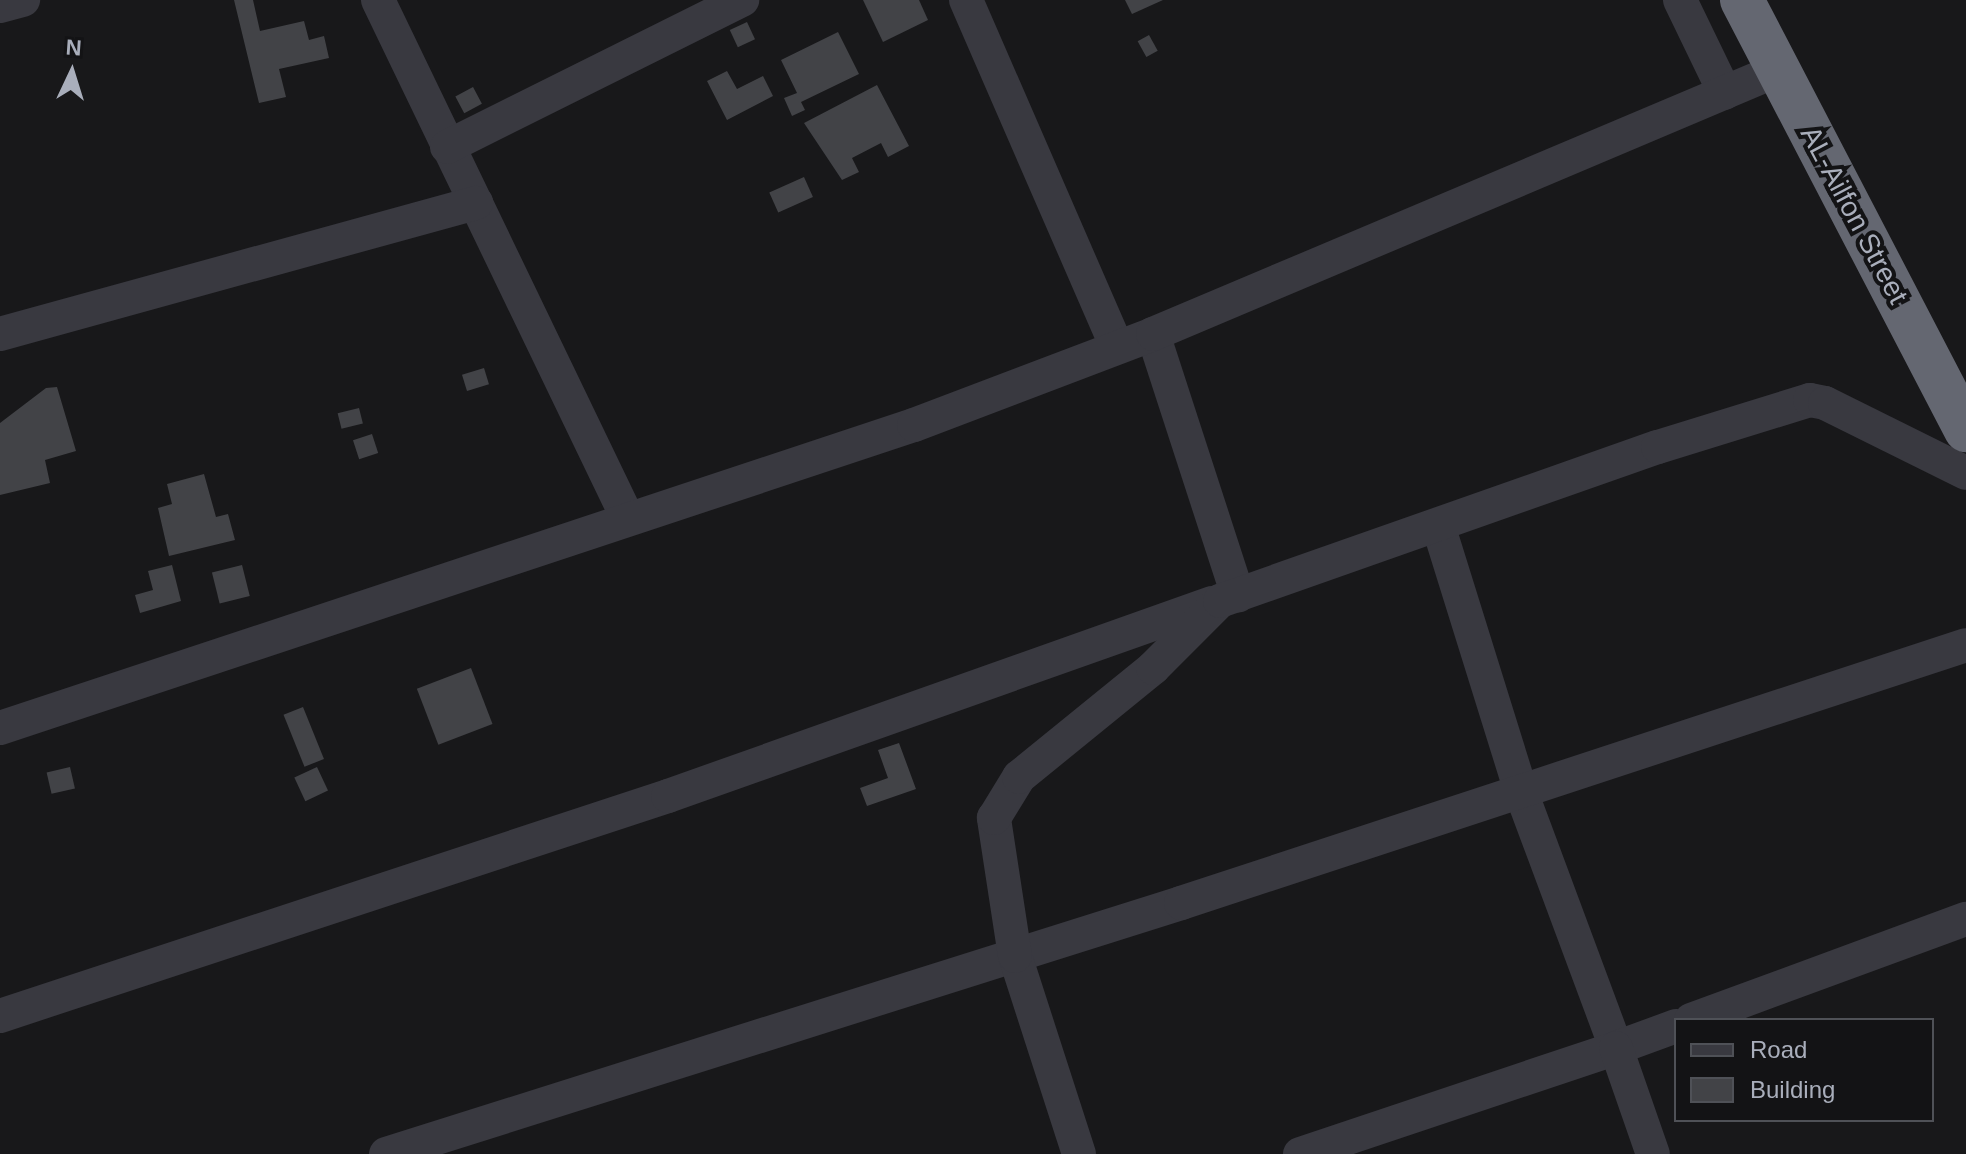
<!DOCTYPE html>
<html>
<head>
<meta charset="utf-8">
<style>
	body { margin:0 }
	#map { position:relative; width:1966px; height:1154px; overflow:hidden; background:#18181a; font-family:Helvetica,sans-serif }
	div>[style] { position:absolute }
	.building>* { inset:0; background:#424347; transform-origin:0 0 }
	.minor>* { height:34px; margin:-17px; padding:0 17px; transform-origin:17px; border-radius:17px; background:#393940 }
	.highway>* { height:44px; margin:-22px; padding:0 22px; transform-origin:22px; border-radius:22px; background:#646771 }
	span { translate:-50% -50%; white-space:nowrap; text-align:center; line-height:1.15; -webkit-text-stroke:8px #131315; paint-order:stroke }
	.street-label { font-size:28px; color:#a9aebb }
	.legend { position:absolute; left:1674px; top:1018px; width:260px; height:104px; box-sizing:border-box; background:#131315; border:2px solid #4f5157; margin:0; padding:10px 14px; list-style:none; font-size:24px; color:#a9aebb }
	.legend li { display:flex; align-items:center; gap:16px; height:40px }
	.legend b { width:40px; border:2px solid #4f5157 }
	.north { position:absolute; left:32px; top:32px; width:80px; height:80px; -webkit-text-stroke:6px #131315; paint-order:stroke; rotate:4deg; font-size:22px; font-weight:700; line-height:32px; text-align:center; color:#a9aebb }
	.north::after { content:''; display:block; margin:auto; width:28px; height:36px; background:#a9aebb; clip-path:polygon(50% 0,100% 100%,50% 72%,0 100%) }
</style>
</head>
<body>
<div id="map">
	<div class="building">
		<i style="clip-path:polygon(234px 0,253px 0,260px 31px,304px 21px,309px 40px,324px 36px,329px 58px,279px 69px,286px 97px,259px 103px)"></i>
		<i style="clip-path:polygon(863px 0,919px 0,928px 20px,883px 42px)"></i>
		<i style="clip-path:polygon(1125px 0,1163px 0,1132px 14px)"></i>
		<i style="left:747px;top:22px;width:19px;height:19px;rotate:65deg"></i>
		<i style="clip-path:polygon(838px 32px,859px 74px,801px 102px,805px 110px,792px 116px,784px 98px,797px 93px,781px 60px)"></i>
		<i style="left:1149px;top:35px;width:18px;height:13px;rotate:61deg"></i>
		<i style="clip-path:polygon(727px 71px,737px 89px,763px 76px,773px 96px,727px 120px,707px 81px)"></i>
		<i style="clip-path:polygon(877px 85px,909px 146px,888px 157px,881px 143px,852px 158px,859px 172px,842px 180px,804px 123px)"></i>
		<i style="left:473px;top:87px;width:19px;height:20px;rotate:62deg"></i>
		<i style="left:804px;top:177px;width:22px;height:38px;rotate:66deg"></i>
		<i style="left:484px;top:368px;width:17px;height:23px;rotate:73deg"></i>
		<i style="clip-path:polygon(57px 387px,76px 451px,45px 460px,50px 483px,0 495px,0 423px,46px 388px)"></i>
		<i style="left:359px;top:408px;width:16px;height:22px;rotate:76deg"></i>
		<i style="left:372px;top:434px;width:20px;height:20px;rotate:72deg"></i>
		<i style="clip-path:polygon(204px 474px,216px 517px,228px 514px,235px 540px,169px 556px,158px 508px,172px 504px,167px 484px)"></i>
		<i style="clip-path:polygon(172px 565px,181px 601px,140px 613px,135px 595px,153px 590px,148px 571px)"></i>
		<i style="left:242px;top:565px;width:32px;height:31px;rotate:76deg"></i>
		<i style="left:471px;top:668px;width:60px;height:58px;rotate:69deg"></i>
		<i style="left:303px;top:707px;width:56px;height:21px;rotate:68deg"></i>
		<i style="clip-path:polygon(899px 743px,916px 789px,867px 806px,860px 788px,888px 778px,878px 750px)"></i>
		<i style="left:70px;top:767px;width:22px;height:24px;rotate:77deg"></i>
		<i style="left:317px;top:767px;width:26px;height:25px;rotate:65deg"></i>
	</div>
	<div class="minor">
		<i style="left:378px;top:0;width:574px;rotate:64.28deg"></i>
		<i style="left:966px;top:0;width:378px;rotate:66.5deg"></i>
		<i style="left:1680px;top:0;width:103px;rotate:64.2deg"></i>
		<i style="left:0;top:6px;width:24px;rotate:-15deg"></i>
		<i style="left:447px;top:147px;width:330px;rotate:-26.5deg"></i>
		<i style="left:0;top:334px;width:494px;rotate:-15.4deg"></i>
		<i style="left:1153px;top:334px;width:275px;rotate:72deg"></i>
		<i style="left:1438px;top:525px;width:280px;rotate:72.7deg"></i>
		<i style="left:1521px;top:792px;width:273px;rotate:69.6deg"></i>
		<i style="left:1616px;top:1048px;width:64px;rotate:-20.1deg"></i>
		<i style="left:0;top:728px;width:963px;rotate:-18.34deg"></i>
		<i style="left:914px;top:425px;width:256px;rotate:-20.8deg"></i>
		<i style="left:1153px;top:334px;width:678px;rotate:-22.9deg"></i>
		<i style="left:0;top:1016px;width:703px;rotate:-18.23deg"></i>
		<i style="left:668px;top:796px;width:577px;rotate:-19.53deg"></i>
		<i style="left:1691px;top:1020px;width:293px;rotate:-20.2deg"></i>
		<i style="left:386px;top:1154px;width:834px;rotate:-17.52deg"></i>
		<i style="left:1181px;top:903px;width:826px;rotate:-18.19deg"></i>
		<i style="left:1079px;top:1154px;width:208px;rotate:-107.9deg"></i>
		<i style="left:1015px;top:956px;width:140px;rotate:-98.7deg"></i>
		<i style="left:994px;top:818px;width:48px;rotate:-58.6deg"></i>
		<i style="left:1019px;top:777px;width:173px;rotate:-39.1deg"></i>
		<i style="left:1153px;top:668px;width:95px;rotate:-45deg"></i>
		<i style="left:1220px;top:601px;width:464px;rotate:-19.4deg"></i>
		<i style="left:1658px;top:447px;width:159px;rotate:-17.2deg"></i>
		<i style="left:1810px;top:400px;width:15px;rotate:11deg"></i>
		<i style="left:1825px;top:403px;width:157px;rotate:26.4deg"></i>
		<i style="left:1300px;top:1154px;width:333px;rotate:-18.5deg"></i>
		<i style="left:1616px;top:1048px;width:112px;rotate:70.8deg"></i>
	</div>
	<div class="highway">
		<i style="left:1742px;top:0;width:485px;rotate:62.5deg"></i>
	</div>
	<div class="street-label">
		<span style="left:1854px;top:215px;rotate:62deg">AL-Ailfon Street</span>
	</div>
	<ul class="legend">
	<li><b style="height:10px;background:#393940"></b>Road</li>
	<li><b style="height:22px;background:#424347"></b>Building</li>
	</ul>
	<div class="north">N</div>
</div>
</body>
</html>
